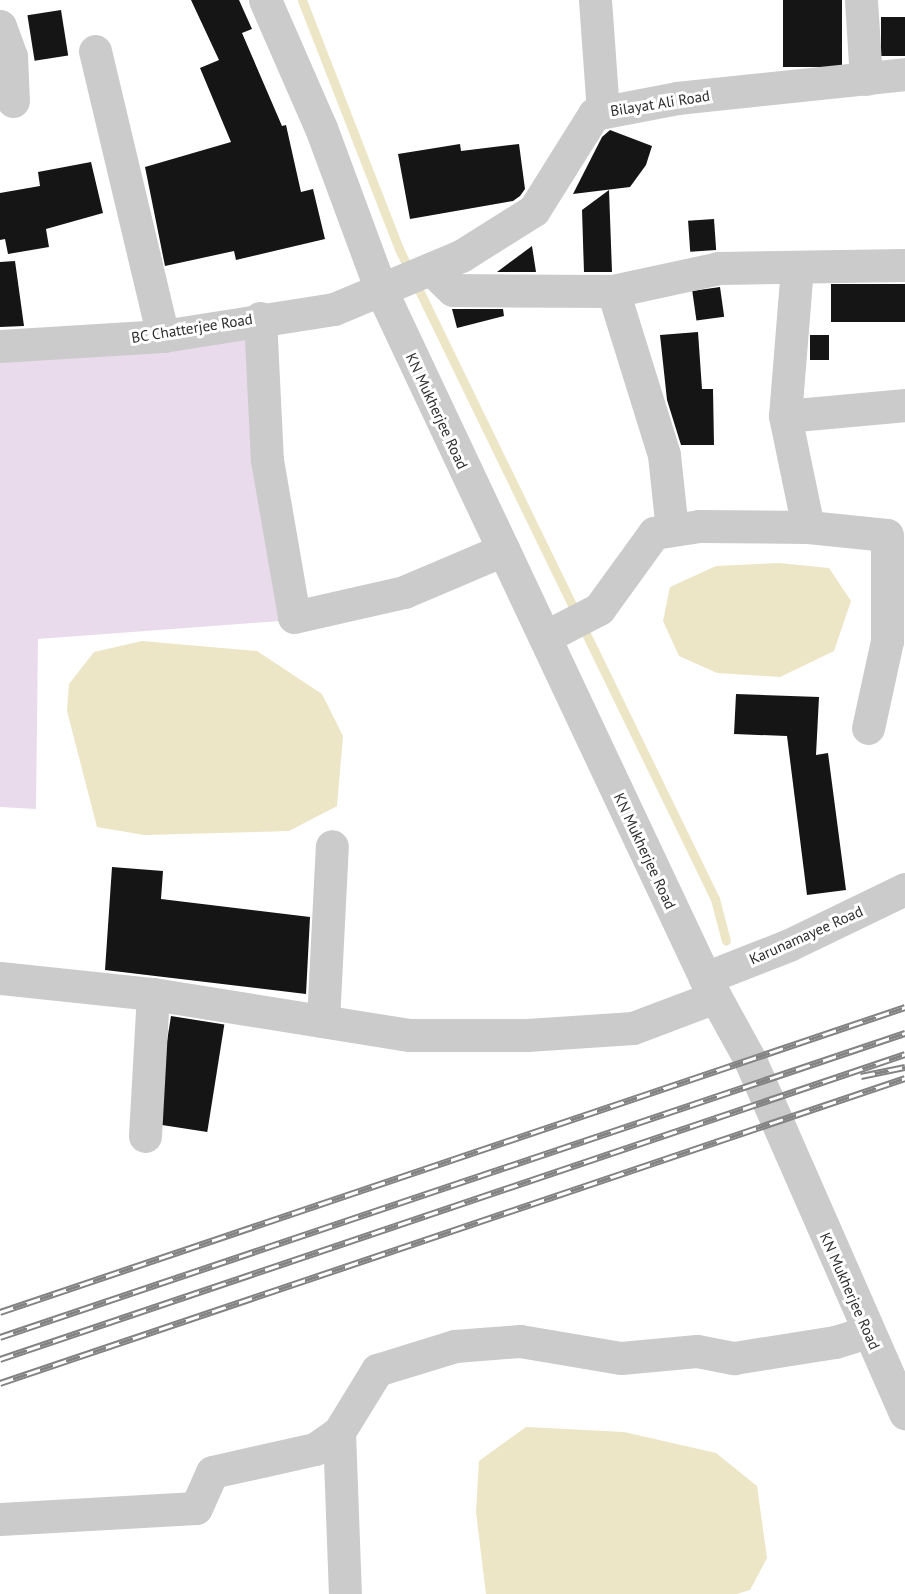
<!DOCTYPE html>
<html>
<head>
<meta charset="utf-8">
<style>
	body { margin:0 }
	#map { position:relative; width:905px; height:1594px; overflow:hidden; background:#fff; font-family:"PT Sans",sans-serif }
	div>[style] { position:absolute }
	.green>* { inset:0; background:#eadbec }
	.water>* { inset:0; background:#ece5c6 }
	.stream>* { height:9px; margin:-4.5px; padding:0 4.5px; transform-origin:4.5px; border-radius:4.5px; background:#ece5c6 }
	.building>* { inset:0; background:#151515; transform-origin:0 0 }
	.minor>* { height:33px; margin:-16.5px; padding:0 16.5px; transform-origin:16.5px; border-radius:16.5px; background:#cbcbcb }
	.rail>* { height:7px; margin-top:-3.5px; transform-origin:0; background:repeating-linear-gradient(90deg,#fff 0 14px,#838383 0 28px); box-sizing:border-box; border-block:2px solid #838383 }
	span { translate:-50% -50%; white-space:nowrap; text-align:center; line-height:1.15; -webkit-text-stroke:6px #fff; paint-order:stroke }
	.street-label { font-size:15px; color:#2e2e2e }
</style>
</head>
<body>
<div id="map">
	<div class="green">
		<i style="clip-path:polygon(252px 328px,280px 621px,38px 639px,36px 809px,0 807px,0 349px)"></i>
	</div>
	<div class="water">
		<i style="clip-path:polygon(779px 563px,829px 568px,851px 601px,834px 651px,780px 677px,717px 673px,679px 656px,663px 621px,670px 587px,716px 566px)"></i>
		<i style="clip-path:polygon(142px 641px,257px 651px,322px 694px,343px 736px,337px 806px,289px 831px,144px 835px,97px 827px,67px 711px,69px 684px,94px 652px)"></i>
		<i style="clip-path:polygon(526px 1427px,624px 1432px,716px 1453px,757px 1486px,767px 1558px,750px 1590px,737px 1594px,486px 1594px,476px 1512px,479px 1461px)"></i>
	</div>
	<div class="stream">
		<i style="left:302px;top:0;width:267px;rotate:68.7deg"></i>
		<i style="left:399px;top:249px;width:723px;rotate:64.07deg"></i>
		<i style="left:715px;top:899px;width:43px;rotate:75.3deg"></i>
	</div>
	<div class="building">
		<i style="clip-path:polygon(191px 0,239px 0,252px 29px,242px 33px,282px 126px,286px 125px,301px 192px,313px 189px,325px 239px,236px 260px,234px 251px,165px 266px,145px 167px,231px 142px,200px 68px,219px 60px)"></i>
		<i style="left:783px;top:0;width:59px;height:67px"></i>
		<i style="left:61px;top:10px;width:46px;height:34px;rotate:81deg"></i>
		<i style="left:905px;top:17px;width:39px;height:24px;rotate:90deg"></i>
		<i style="clip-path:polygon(610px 130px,652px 146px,646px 165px,630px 187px,573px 194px,602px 137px)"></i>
		<i style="clip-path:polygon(460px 144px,461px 151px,519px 144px,525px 189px,520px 196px,513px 201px,410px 219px,398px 154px)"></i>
		<i style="clip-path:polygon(91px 162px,103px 213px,46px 229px,49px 247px,8px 254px,5px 239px,0 240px,0 193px,40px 186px,38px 172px)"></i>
		<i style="clip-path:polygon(609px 190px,612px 272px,584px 272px,582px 210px)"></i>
		<i style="left:714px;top:219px;width:31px;height:26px;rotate:86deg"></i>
		<i style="clip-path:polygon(532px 246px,536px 272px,497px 272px)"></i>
		<i style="clip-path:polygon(15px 261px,24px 326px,0 327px,0 262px)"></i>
		<i style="left:905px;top:284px;width:38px;height:74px;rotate:90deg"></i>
		<i style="left:720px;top:287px;width:30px;height:28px;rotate:82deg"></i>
		<i style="clip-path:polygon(452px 309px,503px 309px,504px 316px,457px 328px)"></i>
		<i style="clip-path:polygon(698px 332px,702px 389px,713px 389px,714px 445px,681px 445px,667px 400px,660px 335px)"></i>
		<i style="left:810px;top:335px;width:19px;height:25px"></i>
		<i style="clip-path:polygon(736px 694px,819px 697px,816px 755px,828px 753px,846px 890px,807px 895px,787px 736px,734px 734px)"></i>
		<i style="clip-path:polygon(112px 867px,163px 871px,161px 899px,310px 917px,306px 994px,105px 970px)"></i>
		<i style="left:171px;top:1016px;width:54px;height:109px;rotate:9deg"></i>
	</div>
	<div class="minor">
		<i style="left:265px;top:0;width:140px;rotate:66.4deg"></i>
		<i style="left:321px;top:128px;width:173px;rotate:69.7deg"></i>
		<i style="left:381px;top:290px;width:760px;rotate:64.78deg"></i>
		<i style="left:705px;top:978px;width:94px;rotate:61.2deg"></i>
		<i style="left:750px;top:1060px;width:386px;rotate:66.3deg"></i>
		<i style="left:595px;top:0;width:112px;rotate:85.9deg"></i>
		<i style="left:861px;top:0;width:79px;rotate:86.4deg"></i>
		<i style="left:0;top:26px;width:32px;rotate:70deg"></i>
		<i style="left:11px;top:56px;width:45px;rotate:87.5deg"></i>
		<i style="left:95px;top:51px;width:293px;rotate:76.6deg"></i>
		<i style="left:797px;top:267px;width:149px;rotate:94.6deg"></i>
		<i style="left:785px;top:416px;width:113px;rotate:78.3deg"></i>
		<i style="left:431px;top:269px;width:30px;rotate:44deg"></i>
		<i style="left:453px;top:290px;width:160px;rotate:0.4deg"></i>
		<i style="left:613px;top:291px;width:108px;rotate:-12.2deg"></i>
		<i style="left:719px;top:268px;width:186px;rotate:-0.9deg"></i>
		<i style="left:613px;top:291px;width:172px;rotate:72.7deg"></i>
		<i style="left:664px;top:455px;width:75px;rotate:83.9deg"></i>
		<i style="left:260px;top:318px;width:142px;rotate:87.2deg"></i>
		<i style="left:267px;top:460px;width:159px;rotate:80.2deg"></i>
		<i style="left:294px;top:617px;width:113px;rotate:-12.8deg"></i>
		<i style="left:404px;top:592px;width:108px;rotate:-23deg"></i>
		<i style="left:0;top:346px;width:163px;rotate:-3.5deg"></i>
		<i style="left:163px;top:336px;width:173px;rotate:-9deg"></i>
		<i style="left:334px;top:309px;width:138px;rotate:-22.7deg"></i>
		<i style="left:461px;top:256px;width:86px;rotate:-32.2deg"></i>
		<i style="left:534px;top:210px;width:113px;rotate:-58deg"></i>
		<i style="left:594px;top:114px;width:85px;rotate:-10.9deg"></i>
		<i style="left:677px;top:98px;width:229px;rotate:-6deg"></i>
		<i style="left:785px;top:416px;width:121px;rotate:-5.2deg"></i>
		<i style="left:545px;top:637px;width:61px;rotate:-27.4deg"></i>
		<i style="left:599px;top:609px;width:94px;rotate:-54.1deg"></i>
		<i style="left:654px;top:533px;width:46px;rotate:-8.8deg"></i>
		<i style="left:699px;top:526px;width:109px;rotate:0.5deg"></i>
		<i style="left:808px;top:527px;width:79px;rotate:5.8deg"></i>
		<i style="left:887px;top:535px;width:106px;rotate:90deg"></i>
		<i style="left:887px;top:641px;width:89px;rotate:102.3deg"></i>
		<i style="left:0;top:978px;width:154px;rotate:6deg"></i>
		<i style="left:153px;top:994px;width:260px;rotate:9.1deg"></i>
		<i style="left:410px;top:1035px;width:117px"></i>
		<i style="left:527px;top:1035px;width:106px;rotate:-3.8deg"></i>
		<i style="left:633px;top:1028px;width:88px;rotate:-20.7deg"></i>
		<i style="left:705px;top:978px;width:90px;rotate:-21.4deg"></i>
		<i style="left:789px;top:945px;width:129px;rotate:-25.8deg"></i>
		<i style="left:323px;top:1021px;width:175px;rotate:-87.1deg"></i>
		<i style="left:145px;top:1136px;width:142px;rotate:-86.8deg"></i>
		<i style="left:339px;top:1432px;width:162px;rotate:87.9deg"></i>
		<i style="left:0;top:1519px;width:196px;rotate:-3.2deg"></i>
		<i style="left:196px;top:1508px;width:39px;rotate:-66deg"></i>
		<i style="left:212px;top:1472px;width:106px;rotate:-12.6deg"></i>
		<i style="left:315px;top:1449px;width:29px;rotate:-35deg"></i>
		<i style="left:339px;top:1432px;width:73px;rotate:-58.5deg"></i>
		<i style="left:377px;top:1370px;width:82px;rotate:-17.1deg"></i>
		<i style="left:455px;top:1346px;width:65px;rotate:-4.4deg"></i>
		<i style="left:520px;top:1341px;width:102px;rotate:9.6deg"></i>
		<i style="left:621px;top:1358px;width:76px;rotate:-5.3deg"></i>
		<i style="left:697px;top:1351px;width:38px;rotate:11deg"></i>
		<i style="left:734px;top:1358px;width:102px;rotate:-9deg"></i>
		<i style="left:835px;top:1342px;width:34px;rotate:-17deg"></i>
	</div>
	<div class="rail">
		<i style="left:861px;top:1076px;width:45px;rotate:-11.6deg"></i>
		<i style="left:0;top:1312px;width:955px;rotate:-18.62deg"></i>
		<i style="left:0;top:1337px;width:955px;rotate:-18.57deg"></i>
		<i style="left:0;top:1359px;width:955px;rotate:-18.62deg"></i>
		<i style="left:0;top:1383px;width:955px;rotate:-18.62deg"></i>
	</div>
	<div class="street-label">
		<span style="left:660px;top:103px;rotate:-9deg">Bilayat Ali Road</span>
		<span style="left:192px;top:328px;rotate:-9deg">BC Chatterjee Road</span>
		<span style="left:437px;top:411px;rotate:65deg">KN Mukherjee Road</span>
		<span style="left:645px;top:851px;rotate:65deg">KN Mukherjee Road</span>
		<span style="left:806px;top:935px;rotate:-24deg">Karunamayee Road</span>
		<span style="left:850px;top:1291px;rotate:66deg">KN Mukherjee Road</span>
	</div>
</div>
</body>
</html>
